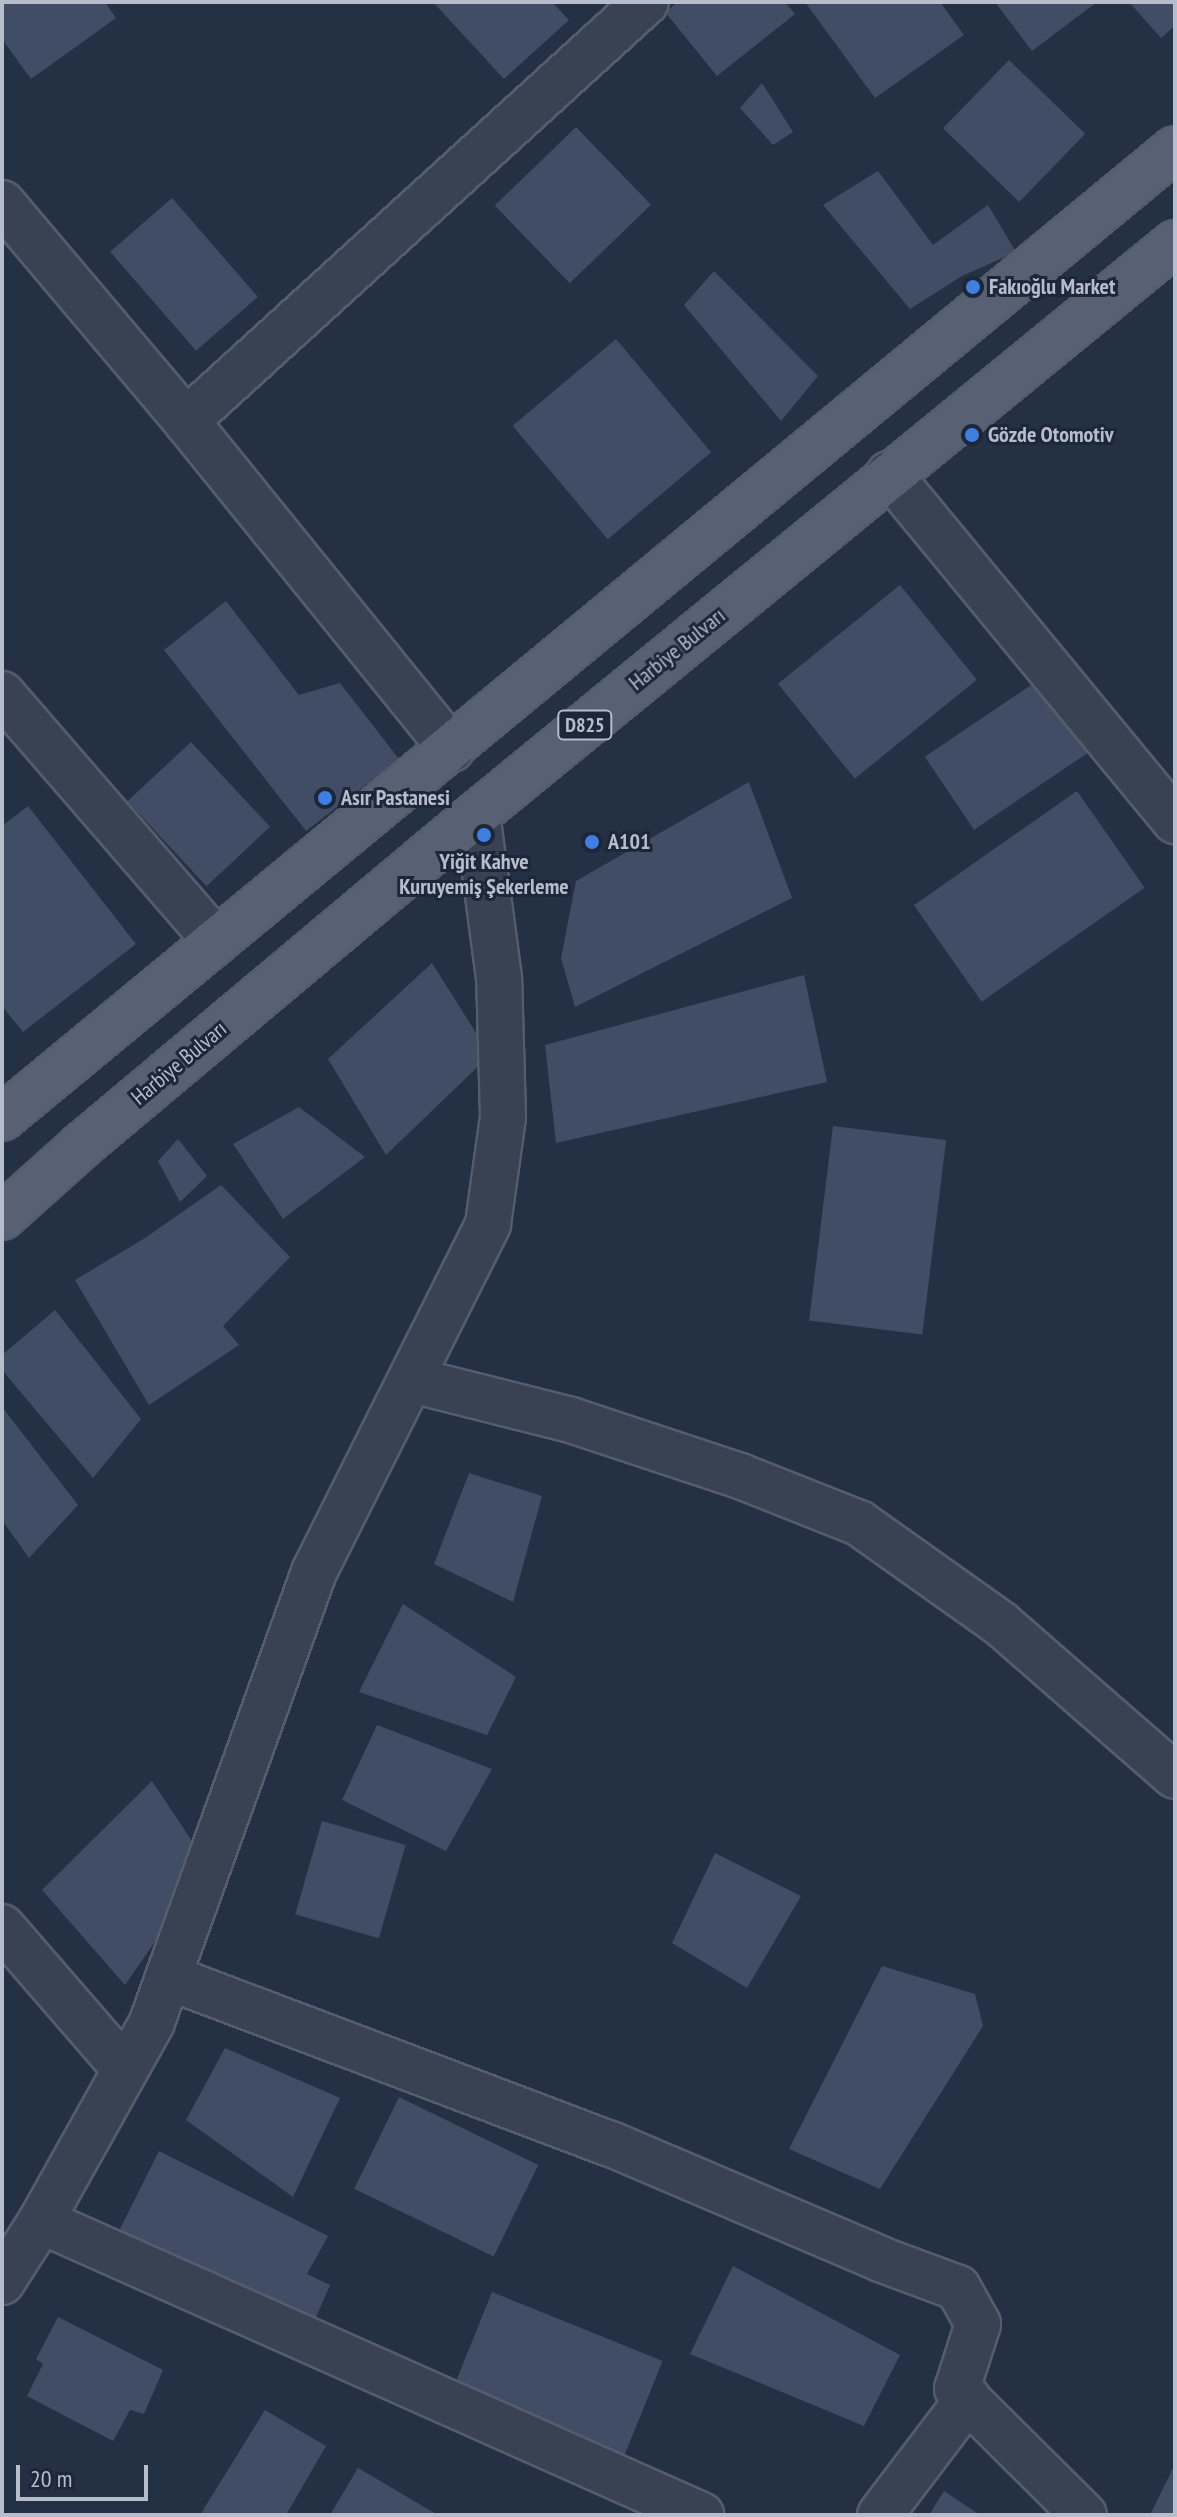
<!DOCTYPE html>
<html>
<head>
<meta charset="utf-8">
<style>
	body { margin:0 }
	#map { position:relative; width:1177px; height:2517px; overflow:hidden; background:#243044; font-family:"PT Sans Narrow",sans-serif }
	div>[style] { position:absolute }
	.building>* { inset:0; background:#404d64; transform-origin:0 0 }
	.roads { filter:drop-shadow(2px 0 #545d6d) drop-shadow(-2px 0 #545d6d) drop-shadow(0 2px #545d6d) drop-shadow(0 -2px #545d6d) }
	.minor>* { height:44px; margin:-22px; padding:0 22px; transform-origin:22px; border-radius:22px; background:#394253 }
	.primary>* { height:44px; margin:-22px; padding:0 22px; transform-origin:22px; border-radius:22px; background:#576173 }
	.dots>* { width:22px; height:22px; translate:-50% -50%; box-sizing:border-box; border:4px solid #1d2739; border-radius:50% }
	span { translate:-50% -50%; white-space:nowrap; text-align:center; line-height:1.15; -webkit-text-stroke:6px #1d2739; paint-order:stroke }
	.shield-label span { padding:2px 6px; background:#1d2739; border:2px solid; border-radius:6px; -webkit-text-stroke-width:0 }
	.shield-label { font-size:20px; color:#b6becd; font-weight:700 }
	.poi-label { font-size:22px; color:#b6becd; font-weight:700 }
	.left { translate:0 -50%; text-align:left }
	.street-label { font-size:22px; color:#b6becd }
	.frame { position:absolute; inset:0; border:4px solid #b6becd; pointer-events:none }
	.scale { position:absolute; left:16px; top:2465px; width:132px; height:36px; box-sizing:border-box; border:4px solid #b6becd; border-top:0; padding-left:10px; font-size:24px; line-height:28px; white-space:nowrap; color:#b6becd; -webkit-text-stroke:6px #1d2739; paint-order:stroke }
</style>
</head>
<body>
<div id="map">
	<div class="building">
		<i style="clip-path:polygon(2px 2px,105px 2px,116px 18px,31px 79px,2px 39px)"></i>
		<i style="clip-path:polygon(433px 2px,552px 2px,569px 20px,504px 79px)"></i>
		<i style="clip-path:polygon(678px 2px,785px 2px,795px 14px,717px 76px,665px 12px)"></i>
		<i style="clip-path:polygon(805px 2px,940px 2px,964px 35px,875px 98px)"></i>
		<i style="clip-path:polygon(995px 2px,1097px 2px,1032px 51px)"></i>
		<i style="clip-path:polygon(1129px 2px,1175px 2px,1175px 26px,1161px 38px)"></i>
		<i style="left:1009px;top:60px;width:106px;height:95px;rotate:44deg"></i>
		<i style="clip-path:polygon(762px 83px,793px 132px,773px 145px,740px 108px)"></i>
		<i style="left:576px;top:127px;width:108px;height:113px;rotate:46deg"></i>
		<i style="clip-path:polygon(878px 171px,933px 245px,988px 205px,1016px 252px,962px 276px,910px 309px,823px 205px)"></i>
		<i style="left:172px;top:198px;width:131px;height:82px;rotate:49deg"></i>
		<i style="clip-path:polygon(714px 271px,818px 376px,781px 421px,684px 305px)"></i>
		<i style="left:616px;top:339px;width:148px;height:135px;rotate:50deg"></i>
		<i style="left:900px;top:585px;width:122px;height:157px;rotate:51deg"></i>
		<i style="clip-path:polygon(226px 601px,299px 695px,340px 683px,399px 759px,306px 831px,164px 650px)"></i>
		<i style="left:1040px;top:679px;width:88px;height:139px;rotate:56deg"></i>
		<i style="left:191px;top:742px;width:116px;height:87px;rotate:47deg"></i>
		<i style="clip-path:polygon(749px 782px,792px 898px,575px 1007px,561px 958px,576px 881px)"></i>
		<i style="left:1077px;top:791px;width:118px;height:199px;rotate:55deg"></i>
		<i style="clip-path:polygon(28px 806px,136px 944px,23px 1032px,2px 1006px,2px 826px)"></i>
		<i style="clip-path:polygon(432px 963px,490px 1055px,386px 1155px,328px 1059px)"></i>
		<i style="clip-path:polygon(804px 975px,827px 1082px,556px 1143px,545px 1045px)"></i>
		<i style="clip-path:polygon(299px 1107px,365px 1157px,283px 1219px,233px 1144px)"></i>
		<i style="left:833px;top:1126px;width:114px;height:196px;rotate:7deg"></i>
		<i style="clip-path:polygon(178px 1139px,207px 1176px,180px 1202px,158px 1161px)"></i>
		<i style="clip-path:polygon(221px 1185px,290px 1257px,223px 1326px,239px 1345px,149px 1405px,75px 1280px,145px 1238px)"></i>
		<i style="clip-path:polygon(55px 1310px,141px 1419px,93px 1478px,2px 1370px,2px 1355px)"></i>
		<i style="clip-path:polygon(2px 1407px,78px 1505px,29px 1558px,2px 1520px)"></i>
		<i style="clip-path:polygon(469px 1473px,542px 1496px,513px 1602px,434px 1564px)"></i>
		<i style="clip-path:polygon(403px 1604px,516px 1677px,487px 1735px,359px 1692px)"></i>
		<i style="clip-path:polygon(377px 1725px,492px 1769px,446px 1851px,342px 1800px)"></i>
		<i style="clip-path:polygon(152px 1781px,208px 1865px,125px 1985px,42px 1890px)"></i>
		<i style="left:322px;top:1821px;width:87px;height:97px;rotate:16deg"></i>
		<i style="clip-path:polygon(715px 1853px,801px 1896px,747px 1988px,672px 1943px)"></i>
		<i style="clip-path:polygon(882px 1966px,975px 1994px,983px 2026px,880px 2189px,789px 2149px)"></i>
		<i style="clip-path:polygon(225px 2048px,340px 2098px,293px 2197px,186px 2120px)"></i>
		<i style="left:399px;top:2097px;width:155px;height:102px;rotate:26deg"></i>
		<i style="clip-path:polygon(159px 2151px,328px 2236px,307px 2274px,330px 2285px,314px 2322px,117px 2235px)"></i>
		<i style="clip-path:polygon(733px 2266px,900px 2355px,864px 2426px,690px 2354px)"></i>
		<i style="left:492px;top:2292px;width:184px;height:101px;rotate:22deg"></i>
		<i style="clip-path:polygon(58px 2317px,163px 2370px,144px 2414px,130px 2410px,113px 2441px,27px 2396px,43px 2364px,36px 2359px)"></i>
		<i style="clip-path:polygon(265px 2410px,326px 2446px,286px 2515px,200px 2515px)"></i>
		<i style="clip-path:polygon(1175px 2464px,1175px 2515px,1150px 2515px)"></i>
		<i style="clip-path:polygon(358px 2468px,438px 2515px,330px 2515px)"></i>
		<i style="clip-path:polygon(944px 2491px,980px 2515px,929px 2515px)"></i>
	</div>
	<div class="roads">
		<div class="minor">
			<i style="left:2px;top:203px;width:285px;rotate:49.8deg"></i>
			<i style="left:186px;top:421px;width:422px;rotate:51deg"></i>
			<i style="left:186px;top:421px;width:622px;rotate:-42.33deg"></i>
			<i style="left:889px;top:474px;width:450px;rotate:50.5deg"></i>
			<i style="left:2px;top:694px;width:327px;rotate:49.1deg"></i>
			<i style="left:412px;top:1380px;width:164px;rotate:14.1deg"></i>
			<i style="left:571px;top:1420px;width:178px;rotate:18.3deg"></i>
			<i style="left:740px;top:1476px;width:128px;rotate:21.6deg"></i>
			<i style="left:859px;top:1523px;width:174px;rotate:35.4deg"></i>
			<i style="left:1001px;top:1624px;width:231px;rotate:41.1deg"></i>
			<i style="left:2px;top:1927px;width:188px;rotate:49.1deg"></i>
			<i style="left:168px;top:1977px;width:473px;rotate:20.7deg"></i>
			<i style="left:611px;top:2144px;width:293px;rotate:23.1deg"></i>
			<i style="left:880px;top:2259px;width:83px;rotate:20.4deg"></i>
			<i style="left:958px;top:2288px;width:41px;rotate:60.9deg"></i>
			<i style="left:978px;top:2324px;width:68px;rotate:107.9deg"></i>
			<i style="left:957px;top:2389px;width:179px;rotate:44.8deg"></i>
			<i style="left:41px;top:2221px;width:723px;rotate:24.01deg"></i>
			<i style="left:2px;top:2282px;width:72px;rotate:-57.4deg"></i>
			<i style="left:41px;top:2221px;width:228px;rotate:-60.8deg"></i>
			<i style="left:152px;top:2022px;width:478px;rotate:-70.2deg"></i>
			<i style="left:314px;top:1572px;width:389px;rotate:-63.4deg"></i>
			<i style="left:488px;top:1224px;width:108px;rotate:-82deg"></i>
			<i style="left:503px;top:1117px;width:139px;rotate:-91.6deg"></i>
			<i style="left:499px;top:978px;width:165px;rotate:-97.6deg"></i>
			<i style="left:880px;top:2515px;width:146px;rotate:-52.8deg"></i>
		</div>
		<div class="primary">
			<i style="left:2px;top:1118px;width:1521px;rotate:-39.56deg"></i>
			<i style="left:2px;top:1217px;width:106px;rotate:-41.9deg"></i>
			<i style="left:81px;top:1146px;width:517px;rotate:-39.98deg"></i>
			<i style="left:477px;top:814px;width:902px;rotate:-39.28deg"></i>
		</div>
	</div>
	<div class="dots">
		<i style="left:973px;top:287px;background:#3f7fe0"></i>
		<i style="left:972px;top:435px;background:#3f7fe0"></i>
		<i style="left:325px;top:798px;background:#3f7fe0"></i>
		<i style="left:484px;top:835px;background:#3f7fe0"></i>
		<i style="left:592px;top:842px;background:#3f7fe0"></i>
	</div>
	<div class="shield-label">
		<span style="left:585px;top:725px">D825</span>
	</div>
	<div class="poi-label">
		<span class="left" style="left:989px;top:287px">Fakıoğlu Market</span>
		<span class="left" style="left:988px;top:435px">Gözde Otomotiv</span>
		<span class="left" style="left:341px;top:798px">Asır Pastanesi</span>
		<span class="left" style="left:608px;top:842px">A101</span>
		<span style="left:484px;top:874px">Yiğit Kahve<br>Kuruyemiş Şekerleme</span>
	</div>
	<div class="street-label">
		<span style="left:677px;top:649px;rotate:-39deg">Harbiye Bulvarı</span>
		<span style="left:179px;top:1063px;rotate:-40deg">Harbiye Bulvarı</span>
	</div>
	<div class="frame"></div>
	<div class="scale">20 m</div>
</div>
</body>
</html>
